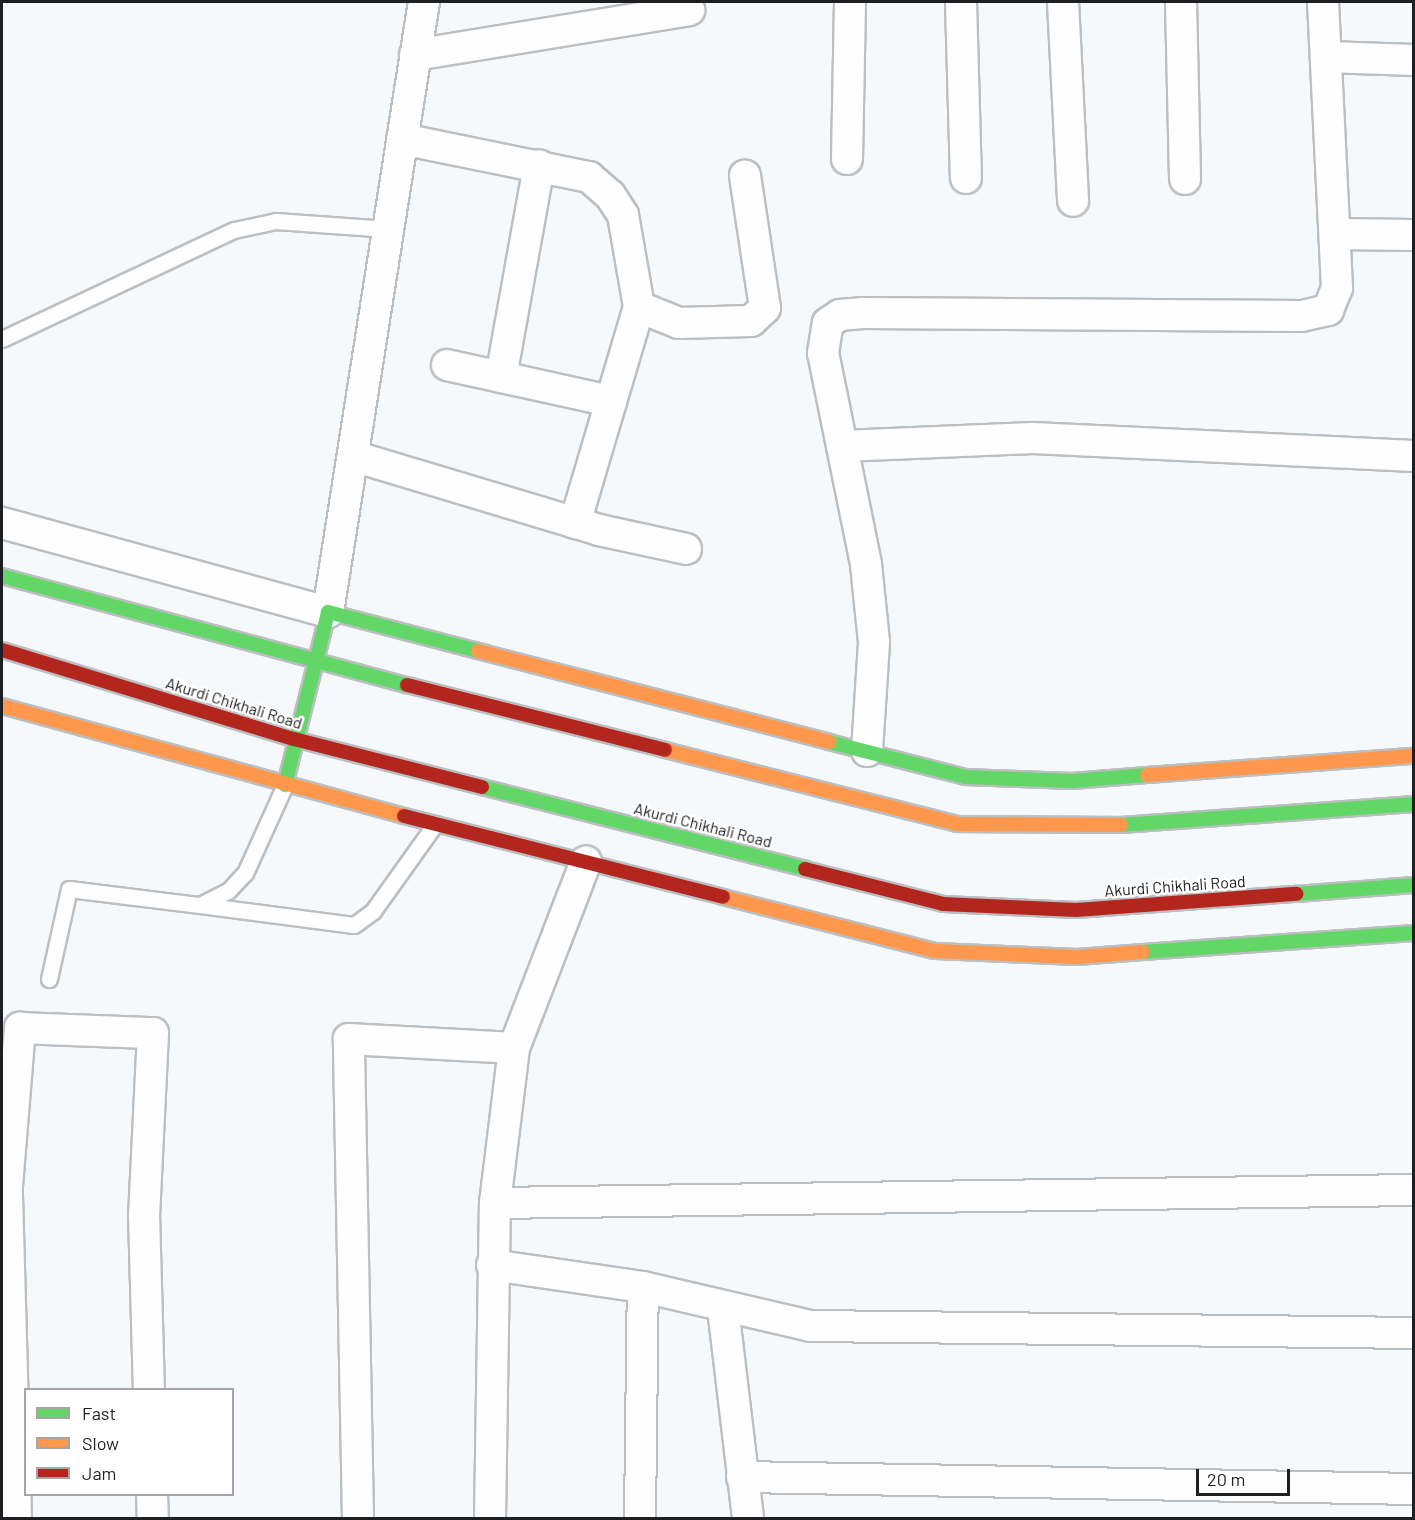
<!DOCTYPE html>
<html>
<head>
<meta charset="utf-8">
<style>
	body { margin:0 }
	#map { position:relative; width:1415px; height:1520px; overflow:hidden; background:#f6f9fc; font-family:Barlow,sans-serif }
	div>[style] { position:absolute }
	.roads { filter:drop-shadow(2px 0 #bcbfc1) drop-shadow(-2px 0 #bcbfc1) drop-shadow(0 2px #bcbfc1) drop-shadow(0 -2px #bcbfc1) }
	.lane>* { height:15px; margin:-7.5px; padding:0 7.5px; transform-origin:7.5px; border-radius:7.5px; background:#fefeff }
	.street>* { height:30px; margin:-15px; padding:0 15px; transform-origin:15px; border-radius:15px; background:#fefeff }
	.fast>* { height:14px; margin:-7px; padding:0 7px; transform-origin:7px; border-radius:7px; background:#63d668 }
	.slow>* { height:14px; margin:-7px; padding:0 7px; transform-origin:7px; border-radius:7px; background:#ff974d }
	.jam>* { height:14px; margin:-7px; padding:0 7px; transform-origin:7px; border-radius:7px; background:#b3261e }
	span { translate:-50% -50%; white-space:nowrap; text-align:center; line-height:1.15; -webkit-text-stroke:5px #fff; paint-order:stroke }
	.street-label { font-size:16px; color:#1d1f22 }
	.frame { position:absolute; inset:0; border:3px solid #1d1f22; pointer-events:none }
	.legend { position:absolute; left:24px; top:1388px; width:210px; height:108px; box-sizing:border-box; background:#fff; border:2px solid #a5a5a7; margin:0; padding:8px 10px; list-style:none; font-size:18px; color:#1d1f22 }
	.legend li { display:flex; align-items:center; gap:12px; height:30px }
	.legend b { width:30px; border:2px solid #a5a5a7 }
	.scale { position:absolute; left:1196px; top:1469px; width:94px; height:27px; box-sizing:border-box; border:3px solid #1d1f22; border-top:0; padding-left:8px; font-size:18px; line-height:21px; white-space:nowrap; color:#1d1f22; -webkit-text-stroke:4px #fff; paint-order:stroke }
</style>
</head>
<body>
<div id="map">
	<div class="roads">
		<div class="lane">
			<i style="left:2px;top:339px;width:256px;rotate:-25.2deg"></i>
			<i style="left:234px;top:230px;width:43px;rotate:-12.1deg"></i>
			<i style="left:276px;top:221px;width:112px;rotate:4.1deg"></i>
			<i style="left:200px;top:905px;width:155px;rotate:7.4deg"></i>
			<i style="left:354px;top:925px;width:24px;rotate:-36deg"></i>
			<i style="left:373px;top:911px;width:107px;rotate:-54.5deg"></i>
			<i style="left:49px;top:979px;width:92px;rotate:-77.5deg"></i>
			<i style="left:69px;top:889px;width:132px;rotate:7deg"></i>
			<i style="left:200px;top:905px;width:31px;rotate:-27deg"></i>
			<i style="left:228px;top:891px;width:25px;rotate:-47deg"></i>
			<i style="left:245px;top:873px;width:97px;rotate:-65.6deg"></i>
		</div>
		<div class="street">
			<i style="left:961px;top:2px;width:176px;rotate:88.4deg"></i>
			<i style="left:1063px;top:2px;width:199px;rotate:87.1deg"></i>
			<i style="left:1181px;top:2px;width:177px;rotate:88.7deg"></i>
			<i style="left:415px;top:55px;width:278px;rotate:-9.3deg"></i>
			<i style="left:1327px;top:57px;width:87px;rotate:2deg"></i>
			<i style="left:402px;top:139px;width:191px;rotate:11.5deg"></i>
			<i style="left:589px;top:177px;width:28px;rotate:41deg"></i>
			<i style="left:610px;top:195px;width:24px;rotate:57deg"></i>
			<i style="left:623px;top:215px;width:93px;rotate:80.1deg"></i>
			<i style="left:639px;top:307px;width:43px;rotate:21.8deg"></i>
			<i style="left:679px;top:323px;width:72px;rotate:-1.6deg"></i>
			<i style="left:751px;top:321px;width:19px;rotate:-43deg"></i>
			<i style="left:765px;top:308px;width:134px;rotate:-98.6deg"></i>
			<i style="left:847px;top:159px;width:157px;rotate:-88.9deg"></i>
			<i style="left:1336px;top:234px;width:78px;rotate:0.7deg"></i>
			<i style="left:447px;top:365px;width:168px;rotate:12.4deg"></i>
			<i style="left:501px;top:377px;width:215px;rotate:-79.8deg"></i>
			<i style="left:842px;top:446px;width:191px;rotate:-2.4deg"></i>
			<i style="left:1033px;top:438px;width:381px;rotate:2.7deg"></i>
			<i style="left:353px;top:456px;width:257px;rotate:16.7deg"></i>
			<i style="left:599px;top:530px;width:89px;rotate:12.3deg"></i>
			<i style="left:2px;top:523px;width:338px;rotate:15.3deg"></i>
			<i style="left:328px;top:612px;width:618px;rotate:-81.06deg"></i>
			<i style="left:575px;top:523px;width:225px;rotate:-73.5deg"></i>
			<i style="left:867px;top:751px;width:109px;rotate:-86.3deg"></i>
			<i style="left:874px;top:642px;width:78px;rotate:-95.9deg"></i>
			<i style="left:866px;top:564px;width:215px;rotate:-101.5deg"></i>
			<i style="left:823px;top:353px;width:30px;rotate:-81deg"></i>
			<i style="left:828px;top:323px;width:14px;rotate:-34deg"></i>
			<i style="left:840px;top:315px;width:23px;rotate:-5deg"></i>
			<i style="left:863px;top:313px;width:439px;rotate:0.4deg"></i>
			<i style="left:1302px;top:316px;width:27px;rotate:-13deg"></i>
			<i style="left:1328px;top:310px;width:24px;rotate:-68deg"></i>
			<i style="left:1337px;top:288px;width:286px;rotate:-92.8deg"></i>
			<i style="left:495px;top:1203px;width:919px;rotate:-0.81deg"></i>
			<i style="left:492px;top:1265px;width:153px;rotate:8.3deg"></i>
			<i style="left:643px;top:1287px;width:171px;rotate:13.1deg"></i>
			<i style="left:810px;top:1326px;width:604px;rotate:0.66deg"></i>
			<i style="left:723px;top:1308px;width:211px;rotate:83.2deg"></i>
			<i style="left:742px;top:1477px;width:672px;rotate:1.02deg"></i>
			<i style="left:152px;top:1494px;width:24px;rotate:88deg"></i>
			<i style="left:16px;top:1518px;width:332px;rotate:-91.6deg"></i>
			<i style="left:7px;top:1186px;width:159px;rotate:-85.3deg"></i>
			<i style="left:20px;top:1028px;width:133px;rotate:2.2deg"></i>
			<i style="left:153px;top:1033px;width:181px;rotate:92.8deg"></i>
			<i style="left:144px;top:1214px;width:176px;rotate:88.4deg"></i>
			<i style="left:358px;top:1518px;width:479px;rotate:-91.1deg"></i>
			<i style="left:349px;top:1039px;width:165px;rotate:3.1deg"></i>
			<i style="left:490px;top:1518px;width:315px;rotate:-89.1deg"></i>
			<i style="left:495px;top:1203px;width:156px;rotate:-83deg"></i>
			<i style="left:514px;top:1048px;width:200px;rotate:-68.9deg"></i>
			<i style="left:640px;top:1518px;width:231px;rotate:-89.3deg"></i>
		</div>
		<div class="fast">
			<i style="left:2px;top:576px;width:419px;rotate:15.1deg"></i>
			<i style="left:829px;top:742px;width:140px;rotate:14.4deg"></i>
			<i style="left:965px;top:777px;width:107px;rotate:2.1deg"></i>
			<i style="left:1072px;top:781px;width:75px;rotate:-4.6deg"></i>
			<i style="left:285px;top:785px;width:178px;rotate:-76deg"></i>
			<i style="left:328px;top:612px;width:155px;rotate:14.6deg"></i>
			<i style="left:482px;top:787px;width:333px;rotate:14.2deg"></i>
			<i style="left:1121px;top:825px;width:294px;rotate:-4.1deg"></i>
			<i style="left:1296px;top:894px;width:118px;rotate:-4.4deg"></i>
			<i style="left:1143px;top:952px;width:272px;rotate:-4deg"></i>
		</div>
		<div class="slow">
			<i style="left:478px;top:651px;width:363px;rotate:14.5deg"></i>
			<i style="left:2px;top:706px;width:417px;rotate:15.3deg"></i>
			<i style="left:665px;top:750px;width:301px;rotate:14.2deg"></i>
			<i style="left:957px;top:824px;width:164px;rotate:0.3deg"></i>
			<i style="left:1147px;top:775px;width:268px;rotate:-4.1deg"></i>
			<i style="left:723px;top:897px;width:219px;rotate:14.3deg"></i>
			<i style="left:935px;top:951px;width:142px;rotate:2.4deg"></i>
			<i style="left:1077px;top:957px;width:66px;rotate:-4.3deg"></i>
		</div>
		<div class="jam">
			<i style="left:2px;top:650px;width:305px;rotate:17deg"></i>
			<i style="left:294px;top:739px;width:194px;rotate:14.3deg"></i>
			<i style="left:407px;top:685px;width:266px;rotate:14.1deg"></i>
			<i style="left:404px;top:816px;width:329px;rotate:14.2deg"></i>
			<i style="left:805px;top:869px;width:142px;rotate:14.2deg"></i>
			<i style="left:943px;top:904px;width:133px;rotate:2.6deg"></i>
			<i style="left:1076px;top:910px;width:221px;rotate:-4.2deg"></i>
		</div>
	</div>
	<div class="street-label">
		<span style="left:234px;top:703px;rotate:17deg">Akurdi Chikhali Road</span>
		<span style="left:703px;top:825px;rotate:14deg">Akurdi Chikhali Road</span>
		<span style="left:1175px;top:886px;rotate:-4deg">Akurdi Chikhali Road</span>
	</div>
	<div class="frame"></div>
	<ul class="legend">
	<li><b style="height:8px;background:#63d668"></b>Fast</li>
	<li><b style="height:8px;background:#ff974d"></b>Slow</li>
	<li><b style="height:8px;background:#b3261e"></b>Jam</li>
	</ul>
	<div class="scale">20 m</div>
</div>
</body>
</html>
